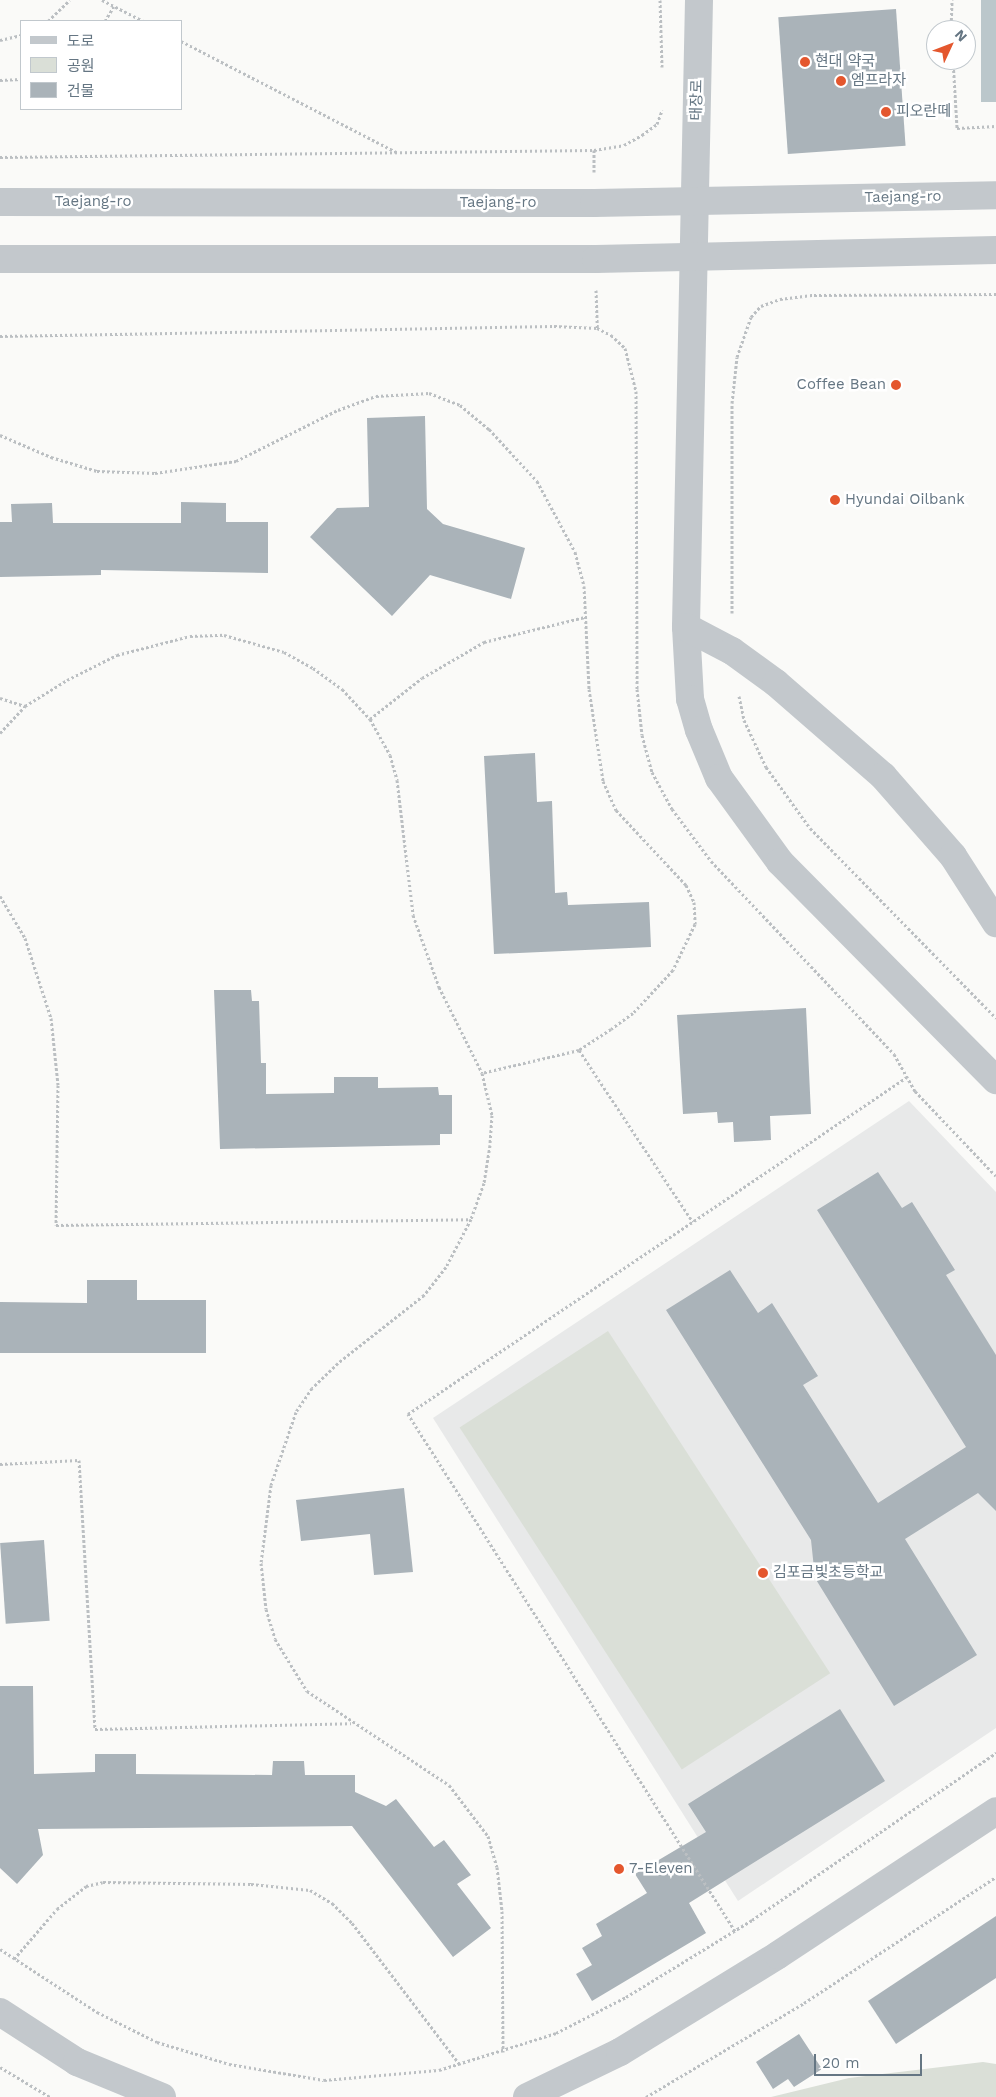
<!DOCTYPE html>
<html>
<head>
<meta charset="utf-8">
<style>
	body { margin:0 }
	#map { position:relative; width:996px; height:2097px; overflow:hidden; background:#fafaf8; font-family:"Work Sans","Noto Sans KR",sans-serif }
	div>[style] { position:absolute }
	.built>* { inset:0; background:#e8e9e9 }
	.green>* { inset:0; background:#dadfd7; transform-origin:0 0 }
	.water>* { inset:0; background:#bbc7cb; transform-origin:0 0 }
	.building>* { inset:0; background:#aab3b9; transform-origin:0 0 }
	.path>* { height:3px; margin-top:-1.5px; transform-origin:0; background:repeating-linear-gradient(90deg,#bbbfc2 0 2.5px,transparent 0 5px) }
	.minor>* { height:28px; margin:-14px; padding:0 14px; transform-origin:14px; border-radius:14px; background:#c3c8cc }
	.dots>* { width:14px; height:14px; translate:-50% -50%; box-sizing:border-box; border:2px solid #fff; border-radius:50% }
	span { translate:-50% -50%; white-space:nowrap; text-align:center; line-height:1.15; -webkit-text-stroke:5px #fff; paint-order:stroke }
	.poi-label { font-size:15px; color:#657683 }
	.left { translate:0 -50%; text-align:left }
	.right { translate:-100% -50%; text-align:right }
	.street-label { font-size:15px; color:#657683 }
	.legend { position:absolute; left:20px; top:20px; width:162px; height:90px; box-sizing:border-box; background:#fff; border:1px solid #c1c8cd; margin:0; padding:6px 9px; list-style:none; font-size:15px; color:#657683 }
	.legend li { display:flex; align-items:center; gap:10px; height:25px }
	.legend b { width:25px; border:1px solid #c1c8cd }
	.north { position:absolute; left:926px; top:20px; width:50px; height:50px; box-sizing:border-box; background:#fff; border:1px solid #c1c8cd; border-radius:50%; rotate:47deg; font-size:14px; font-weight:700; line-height:20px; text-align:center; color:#657683 }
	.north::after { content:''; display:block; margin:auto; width:18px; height:22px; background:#e4572e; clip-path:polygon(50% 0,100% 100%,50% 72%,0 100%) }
	.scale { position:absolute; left:814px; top:2054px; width:108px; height:22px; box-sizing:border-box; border:2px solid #657683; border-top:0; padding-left:6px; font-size:15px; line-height:18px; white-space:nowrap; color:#657683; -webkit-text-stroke:4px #fff; paint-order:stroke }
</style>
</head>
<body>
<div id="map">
	<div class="built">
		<i style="clip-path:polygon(909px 1101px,996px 1192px,996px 1728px,738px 1901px,433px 1418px)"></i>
	</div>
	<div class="green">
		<i style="left:608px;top:1331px;width:408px;height:177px;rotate:57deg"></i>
		<i style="clip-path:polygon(983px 2062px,996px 2064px,996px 2097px,771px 2097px,849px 2078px)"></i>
	</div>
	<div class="water">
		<i style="left:981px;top:0;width:15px;height:102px"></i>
	</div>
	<div class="building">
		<i style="left:896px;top:9px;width:137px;height:118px;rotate:86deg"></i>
		<i style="clip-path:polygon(425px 416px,427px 509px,443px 524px,525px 548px,511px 599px,430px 575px,392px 616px,310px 537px,337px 508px,369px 507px,367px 418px)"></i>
		<i style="clip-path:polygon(181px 502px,226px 503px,226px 522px,268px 522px,268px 573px,101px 570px,101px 575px,0 577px,0 522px,12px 522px,11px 504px,52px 503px,53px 523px,181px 523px)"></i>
		<i style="clip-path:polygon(535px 753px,537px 802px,552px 801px,555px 893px,567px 892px,568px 905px,649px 902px,651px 947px,494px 954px,484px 756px)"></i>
		<i style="clip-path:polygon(214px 990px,251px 990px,252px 1001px,259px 1001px,261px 1063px,266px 1063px,266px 1094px,334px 1093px,334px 1077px,378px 1077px,378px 1088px,438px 1087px,439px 1095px,452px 1095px,452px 1134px,440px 1134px,440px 1145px,220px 1149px)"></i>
		<i style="clip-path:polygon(806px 1008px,811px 1114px,770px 1116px,771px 1140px,734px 1142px,733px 1122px,718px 1123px,717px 1112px,683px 1114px,677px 1015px)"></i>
		<i style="clip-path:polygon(878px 1172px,902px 1208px,912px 1202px,955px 1270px,946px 1275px,996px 1355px,996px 1511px,978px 1493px,905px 1539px,977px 1655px,894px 1706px,815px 1578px,811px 1540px,666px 1310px,730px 1270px,758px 1313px,772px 1303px,818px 1376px,803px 1385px,878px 1503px,966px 1447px,817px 1210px)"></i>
		<i style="clip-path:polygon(87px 1280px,137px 1280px,137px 1300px,206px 1300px,206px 1353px,0 1353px,0 1302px,87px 1303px)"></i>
		<i style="clip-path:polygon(404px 1488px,413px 1572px,374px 1575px,370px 1534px,301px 1541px,296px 1500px)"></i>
		<i style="left:44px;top:1540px;width:81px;height:44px;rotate:86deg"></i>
		<i style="clip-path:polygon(0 1686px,33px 1686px,34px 1774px,95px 1772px,95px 1754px,136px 1754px,136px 1774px,272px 1775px,273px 1761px,304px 1761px,305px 1775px,355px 1775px,355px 1792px,386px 1806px,396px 1799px,434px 1847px,444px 1840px,471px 1875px,457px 1884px,491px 1928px,453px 1957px,352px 1826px,38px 1829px,43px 1855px,17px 1884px,0 1868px)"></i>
		<i style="clip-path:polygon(840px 1709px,885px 1781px,689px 1903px,706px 1933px,592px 2001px,576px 1974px,592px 1965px,582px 1948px,602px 1936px,596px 1924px,647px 1893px,635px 1874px,706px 1832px,688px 1804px)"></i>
		<i style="clip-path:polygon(996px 1916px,996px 1978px,896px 2044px,868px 2001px)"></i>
		<i style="clip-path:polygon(799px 2034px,822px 2069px,794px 2087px,788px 2079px,773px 2089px,756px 2062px)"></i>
	</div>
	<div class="path">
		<i style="left:102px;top:0;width:46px;rotate:27.1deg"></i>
		<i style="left:660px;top:0;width:67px;rotate:88.3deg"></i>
		<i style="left:48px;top:21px;width:30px;rotate:-44deg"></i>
		<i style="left:105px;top:21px;width:17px;rotate:-59deg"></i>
		<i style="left:951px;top:30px;width:30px;rotate:-88deg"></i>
		<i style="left:0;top:40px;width:22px;rotate:-13deg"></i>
		<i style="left:181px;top:41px;width:244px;rotate:27.3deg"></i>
		<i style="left:953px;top:60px;width:68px;rotate:86.6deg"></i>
		<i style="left:957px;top:128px;width:39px;rotate:-3deg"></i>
		<i style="left:0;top:80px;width:21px;rotate:-3deg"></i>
		<i style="left:594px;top:150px;width:22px;rotate:90deg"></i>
		<i style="left:0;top:157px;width:594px;rotate:-0.68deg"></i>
		<i style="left:594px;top:150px;width:30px;rotate:-9deg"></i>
		<i style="left:624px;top:145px;width:21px;rotate:-29deg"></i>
		<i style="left:642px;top:135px;width:19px;rotate:-36deg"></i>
		<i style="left:657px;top:124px;width:15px;rotate:-70deg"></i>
		<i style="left:596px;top:290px;width:38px;rotate:88deg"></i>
		<i style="left:0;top:336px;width:554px;rotate:-1.03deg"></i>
		<i style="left:554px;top:326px;width:43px;rotate:2.7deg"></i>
		<i style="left:597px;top:328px;width:16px;rotate:27deg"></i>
		<i style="left:611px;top:335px;width:19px;rotate:43deg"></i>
		<i style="left:625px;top:348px;width:44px;rotate:75.7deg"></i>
		<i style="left:636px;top:391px;width:298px;rotate:89.8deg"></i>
		<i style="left:637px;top:689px;width:46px;rotate:83.8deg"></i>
		<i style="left:642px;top:735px;width:38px;rotate:75deg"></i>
		<i style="left:652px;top:772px;width:42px;rotate:61.6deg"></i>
		<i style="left:672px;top:809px;width:65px;rotate:53.1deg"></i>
		<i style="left:711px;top:861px;width:266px;rotate:46.5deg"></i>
		<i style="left:894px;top:1054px;width:43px;rotate:60.4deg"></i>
		<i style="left:915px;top:1091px;width:117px;rotate:46.4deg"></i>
		<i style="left:0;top:435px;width:56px;rotate:23.3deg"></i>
		<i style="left:51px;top:457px;width:48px;rotate:16.9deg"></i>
		<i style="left:97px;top:471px;width:58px;rotate:2deg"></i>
		<i style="left:155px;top:473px;width:82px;rotate:-8.4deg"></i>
		<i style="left:236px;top:461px;width:114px;rotate:-26.6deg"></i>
		<i style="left:338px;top:410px;width:40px;rotate:-20.2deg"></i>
		<i style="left:376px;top:396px;width:53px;rotate:-3.2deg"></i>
		<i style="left:429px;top:393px;width:33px;rotate:21deg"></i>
		<i style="left:460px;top:405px;width:38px;rotate:40deg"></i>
		<i style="left:489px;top:429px;width:71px;rotate:47.3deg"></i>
		<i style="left:537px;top:481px;width:81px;rotate:61.8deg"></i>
		<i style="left:575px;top:552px;width:35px;rotate:75deg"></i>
		<i style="left:584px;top:586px;width:103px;rotate:87.2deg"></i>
		<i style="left:589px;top:689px;width:93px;rotate:81.3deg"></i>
		<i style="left:603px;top:781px;width:32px;rotate:66deg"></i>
		<i style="left:616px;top:810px;width:103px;rotate:47deg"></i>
		<i style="left:686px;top:885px;width:19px;rotate:65deg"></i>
		<i style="left:694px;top:902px;width:22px;rotate:87deg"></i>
		<i style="left:695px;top:924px;width:51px;rotate:115.6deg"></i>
		<i style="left:673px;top:970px;width:59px;rotate:132.9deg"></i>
		<i style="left:633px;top:1013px;width:27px;rotate:144deg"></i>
		<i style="left:611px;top:1029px;width:38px;rotate:147deg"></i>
		<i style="left:579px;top:1050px;width:100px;rotate:166.7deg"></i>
		<i style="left:732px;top:613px;width:210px;rotate:-90deg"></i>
		<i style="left:732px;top:403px;width:46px;rotate:-83.8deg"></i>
		<i style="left:737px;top:357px;width:42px;rotate:-70.7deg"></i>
		<i style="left:751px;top:317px;width:15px;rotate:-48deg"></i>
		<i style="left:761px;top:306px;width:20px;rotate:-20deg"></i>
		<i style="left:780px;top:299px;width:34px;rotate:-7deg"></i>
		<i style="left:814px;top:295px;width:182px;rotate:-0.3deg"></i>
		<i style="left:739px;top:696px;width:25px;rotate:78deg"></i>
		<i style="left:744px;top:720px;width:52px;rotate:64.9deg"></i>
		<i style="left:766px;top:767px;width:75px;rotate:54.2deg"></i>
		<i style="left:810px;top:828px;width:266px;rotate:45.6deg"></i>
		<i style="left:0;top:698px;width:26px;rotate:18deg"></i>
		<i style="left:370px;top:719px;width:66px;rotate:-38.3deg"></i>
		<i style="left:422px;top:678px;width:72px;rotate:-30.1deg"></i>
		<i style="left:484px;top:642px;width:104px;rotate:-13.9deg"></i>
		<i style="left:0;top:733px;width:37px;rotate:-47deg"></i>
		<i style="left:25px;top:706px;width:49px;rotate:-31.8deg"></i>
		<i style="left:67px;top:680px;width:56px;rotate:-26.6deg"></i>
		<i style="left:117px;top:655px;width:75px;rotate:-14.6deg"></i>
		<i style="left:190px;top:636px;width:34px;rotate:-2deg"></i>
		<i style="left:224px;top:635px;width:62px;rotate:15.8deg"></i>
		<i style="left:284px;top:652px;width:33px;rotate:29deg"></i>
		<i style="left:313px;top:668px;width:36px;rotate:36deg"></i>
		<i style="left:342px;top:689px;width:41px;rotate:47deg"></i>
		<i style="left:370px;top:719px;width:41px;rotate:60.9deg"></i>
		<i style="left:390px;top:755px;width:26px;rotate:74deg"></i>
		<i style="left:397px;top:780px;width:136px;rotate:83.2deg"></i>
		<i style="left:413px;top:915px;width:77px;rotate:70.1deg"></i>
		<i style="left:439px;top:987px;width:96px;rotate:63.4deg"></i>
		<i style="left:482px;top:1073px;width:43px;rotate:76.6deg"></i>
		<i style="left:492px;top:1115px;width:30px;rotate:94deg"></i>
		<i style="left:490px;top:1145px;width:38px;rotate:99deg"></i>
		<i style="left:484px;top:1183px;width:38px;rotate:110deg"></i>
		<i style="left:471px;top:1219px;width:54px;rotate:117.5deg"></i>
		<i style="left:446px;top:1267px;width:36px;rotate:128deg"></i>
		<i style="left:424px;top:1295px;width:110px;rotate:141.7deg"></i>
		<i style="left:338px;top:1363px;width:36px;rotate:136deg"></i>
		<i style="left:312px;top:1388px;width:29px;rotate:124deg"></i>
		<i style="left:296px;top:1412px;width:77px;rotate:108.9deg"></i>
		<i style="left:271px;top:1485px;width:79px;rotate:97.3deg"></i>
		<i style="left:261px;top:1563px;width:46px;rotate:83.8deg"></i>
		<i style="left:266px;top:1609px;width:31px;rotate:73deg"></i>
		<i style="left:275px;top:1639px;width:61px;rotate:58.4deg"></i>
		<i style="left:307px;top:1691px;width:170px;rotate:33.5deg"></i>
		<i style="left:449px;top:1785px;width:64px;rotate:52.6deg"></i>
		<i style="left:488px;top:1836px;width:32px;rotate:74deg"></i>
		<i style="left:497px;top:1867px;width:44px;rotate:83.5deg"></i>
		<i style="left:502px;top:1911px;width:141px;rotate:89.6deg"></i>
		<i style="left:0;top:896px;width:49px;rotate:59.2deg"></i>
		<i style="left:25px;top:938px;width:84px;rotate:72deg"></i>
		<i style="left:51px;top:1018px;width:67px;rotate:84deg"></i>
		<i style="left:58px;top:1085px;width:140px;rotate:90.8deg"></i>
		<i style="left:56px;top:1225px;width:415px;rotate:-0.8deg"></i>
		<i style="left:579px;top:1050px;width:206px;rotate:56.5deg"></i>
		<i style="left:0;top:1464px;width:79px;rotate:-2.9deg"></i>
		<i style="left:79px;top:1460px;width:269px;rotate:86.6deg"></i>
		<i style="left:95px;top:1729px;width:256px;rotate:-1.3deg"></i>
		<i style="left:735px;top:1931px;width:612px;rotate:-122.31deg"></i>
		<i style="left:408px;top:1414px;width:602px;rotate:-34.03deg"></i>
		<i style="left:0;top:1949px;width:116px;rotate:33deg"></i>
		<i style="left:97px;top:2012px;width:67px;rotate:26.6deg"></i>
		<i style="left:157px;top:2042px;width:75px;rotate:17deg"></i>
		<i style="left:229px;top:2064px;width:96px;rotate:9.6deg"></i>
		<i style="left:324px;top:2080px;width:115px;rotate:-5deg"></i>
		<i style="left:439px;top:2070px;width:123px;rotate:-17.5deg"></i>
		<i style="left:556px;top:2033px;width:79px;rotate:-27.2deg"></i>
		<i style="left:626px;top:1997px;width:148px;rotate:-31.4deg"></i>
		<i style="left:752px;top:1920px;width:296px;rotate:-34.4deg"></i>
		<i style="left:14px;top:1959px;width:66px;rotate:-49.3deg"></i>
		<i style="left:57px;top:1909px;width:37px;rotate:-38deg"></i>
		<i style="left:86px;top:1886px;width:17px;rotate:-13deg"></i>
		<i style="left:103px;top:1882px;width:148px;rotate:0.8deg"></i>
		<i style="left:251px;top:1884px;width:59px;rotate:5.8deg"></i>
		<i style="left:310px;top:1890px;width:26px;rotate:31deg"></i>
		<i style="left:332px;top:1903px;width:28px;rotate:45deg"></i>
		<i style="left:352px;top:1923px;width:178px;rotate:52.7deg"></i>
		<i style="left:0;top:2067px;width:58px;rotate:31deg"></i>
		<i style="left:646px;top:2097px;width:184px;rotate:-30.7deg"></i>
		<i style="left:804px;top:2003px;width:230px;rotate:-33.3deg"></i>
	</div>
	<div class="minor">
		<i style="left:699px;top:0;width:627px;rotate:91.19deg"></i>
		<i style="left:686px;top:627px;width:72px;rotate:86.8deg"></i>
		<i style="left:690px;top:699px;width:32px;rotate:74deg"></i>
		<i style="left:699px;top:730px;width:52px;rotate:67.4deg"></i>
		<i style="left:719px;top:778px;width:104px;rotate:54deg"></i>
		<i style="left:780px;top:862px;width:307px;rotate:45.3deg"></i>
		<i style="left:0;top:202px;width:594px;rotate:0.1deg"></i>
		<i style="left:594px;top:203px;width:402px;rotate:-1.1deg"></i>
		<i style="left:0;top:259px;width:596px"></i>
		<i style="left:596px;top:259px;width:400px;rotate:-1.3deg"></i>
		<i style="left:686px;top:627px;width:52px;rotate:27.6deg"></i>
		<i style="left:732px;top:651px;width:54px;rotate:36deg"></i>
		<i style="left:776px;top:683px;width:142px;rotate:41deg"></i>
		<i style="left:883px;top:776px;width:106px;rotate:48.8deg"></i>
		<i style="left:953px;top:856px;width:80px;rotate:57.3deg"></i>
		<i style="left:0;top:2012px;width:92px;rotate:33deg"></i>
		<i style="left:77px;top:2062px;width:92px;rotate:22.4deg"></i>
		<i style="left:527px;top:2097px;width:103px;rotate:-25.8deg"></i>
		<i style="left:620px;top:2052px;width:185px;rotate:-31.5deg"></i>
		<i style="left:778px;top:1955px;width:261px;rotate:-33.4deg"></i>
	</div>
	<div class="dots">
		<i style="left:805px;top:62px;background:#e4572e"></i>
		<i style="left:841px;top:81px;background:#e4572e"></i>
		<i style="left:886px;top:112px;background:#e4572e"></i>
		<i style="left:896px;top:385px;background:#e4572e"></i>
		<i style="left:835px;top:500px;background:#e4572e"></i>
		<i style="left:763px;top:1573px;background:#e4572e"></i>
		<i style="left:619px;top:1869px;background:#e4572e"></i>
	</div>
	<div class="poi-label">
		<span class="left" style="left:815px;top:62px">현대 약국</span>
		<span class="left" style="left:851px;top:81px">엠프라자</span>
		<span class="left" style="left:896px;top:112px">피오란떼</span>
		<span class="right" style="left:886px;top:385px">Coffee Bean</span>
		<span class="left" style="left:845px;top:500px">Hyundai Oilbank</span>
		<span class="left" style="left:773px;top:1573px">김포금빛초등학교</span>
		<span class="left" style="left:629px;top:1869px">7-Eleven</span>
	</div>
	<div class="street-label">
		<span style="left:697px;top:100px;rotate:-89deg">태장로</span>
		<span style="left:903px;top:197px;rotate:-1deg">Taejang-ro</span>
		<span style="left:93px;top:202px">Taejang-ro</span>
		<span style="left:498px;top:203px">Taejang-ro</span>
	</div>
	<ul class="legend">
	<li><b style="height:6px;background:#c3c8cc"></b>도로</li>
	<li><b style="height:14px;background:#dadfd7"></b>공원</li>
	<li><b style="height:14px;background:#aab3b9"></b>건물</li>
	</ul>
	<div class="north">N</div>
	<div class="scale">20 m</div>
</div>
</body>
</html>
